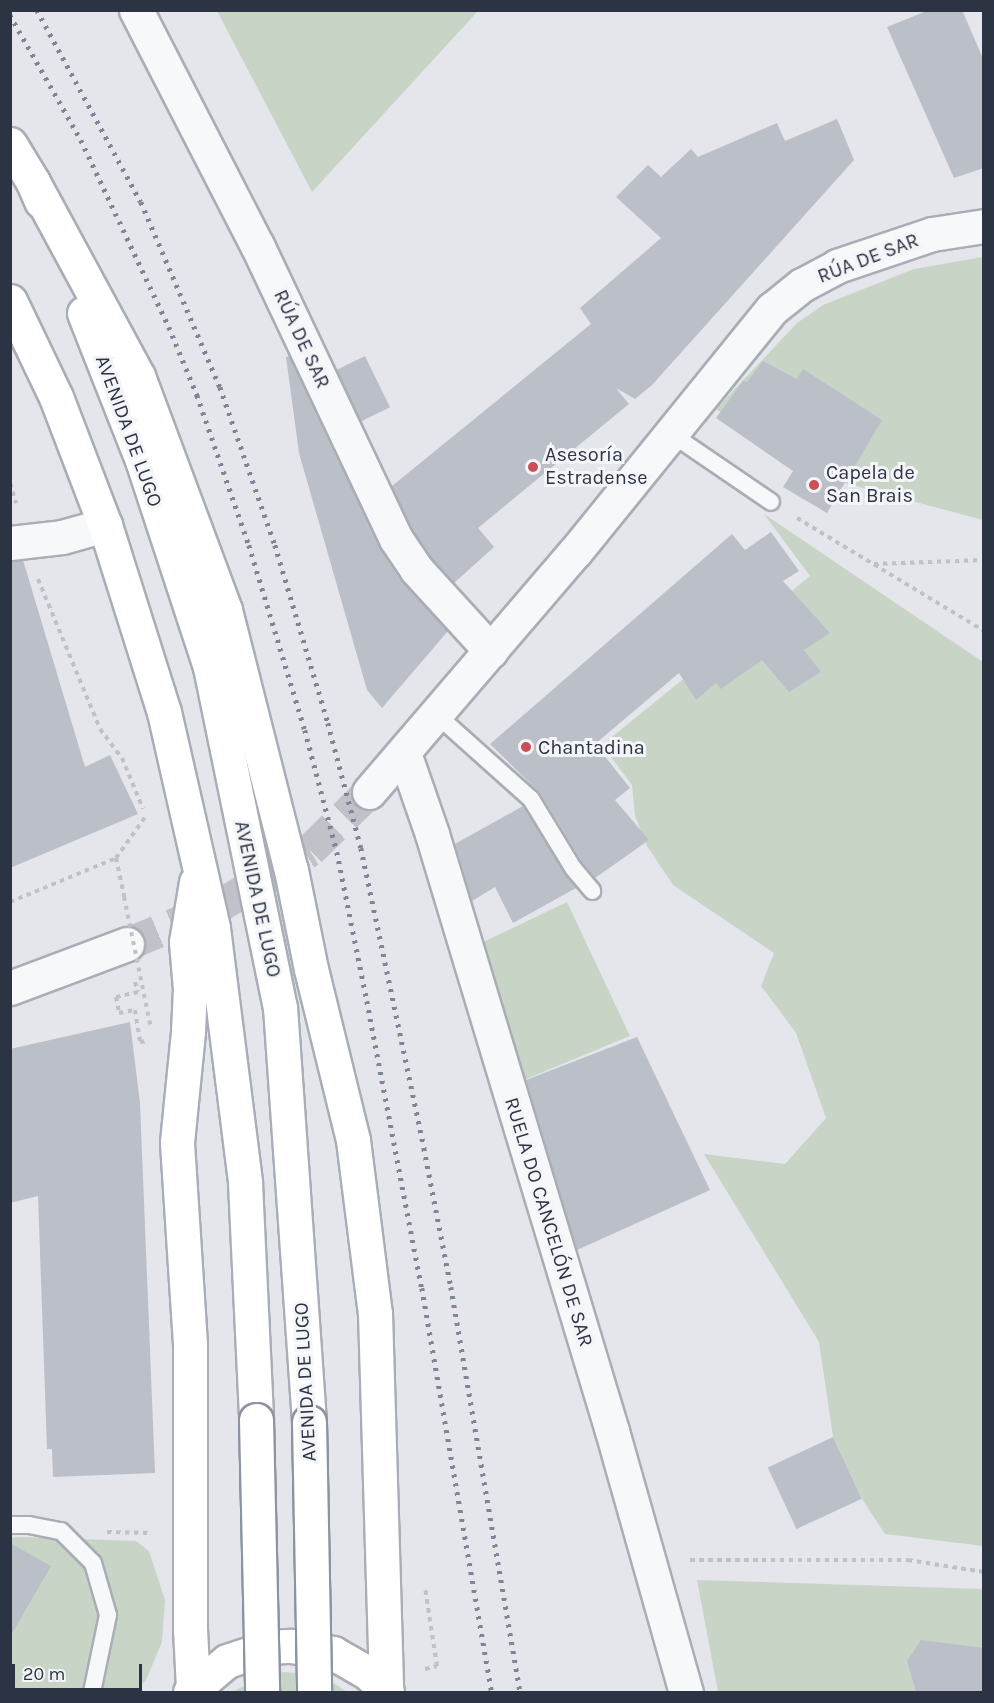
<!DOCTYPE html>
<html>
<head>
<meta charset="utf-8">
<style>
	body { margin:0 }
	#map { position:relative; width:994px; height:1703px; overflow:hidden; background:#e4e6eb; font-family:Karla,sans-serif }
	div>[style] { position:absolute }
	.green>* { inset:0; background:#c8d5c6 }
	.building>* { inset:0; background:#bbbfc8; transform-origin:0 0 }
	.tertiary-tunnel>* { height:33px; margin-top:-16.5px; transform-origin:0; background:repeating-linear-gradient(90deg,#bfc2c9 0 33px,transparent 0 49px) }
	.path>* { height:4px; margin-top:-2px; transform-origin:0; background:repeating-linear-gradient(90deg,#bec1c7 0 4.5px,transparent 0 9px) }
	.roads { filter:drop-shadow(2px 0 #a9adb5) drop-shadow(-2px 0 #a9adb5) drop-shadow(0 2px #a9adb5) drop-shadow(0 -2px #a9adb5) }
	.service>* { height:16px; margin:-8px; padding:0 8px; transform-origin:8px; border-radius:8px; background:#f7f8fa }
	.minor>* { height:33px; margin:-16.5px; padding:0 16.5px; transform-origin:16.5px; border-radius:16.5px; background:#f7f8fa }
	.tertiary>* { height:33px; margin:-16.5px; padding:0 16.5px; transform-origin:16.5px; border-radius:16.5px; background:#f7f8fa }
	.secondary>* { height:33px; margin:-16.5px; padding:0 16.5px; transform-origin:16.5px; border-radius:16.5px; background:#fff }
	.trunk>* { height:33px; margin:-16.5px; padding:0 16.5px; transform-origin:16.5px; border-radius:16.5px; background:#fff }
	.rail>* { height:4.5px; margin-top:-2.25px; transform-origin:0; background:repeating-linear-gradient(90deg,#7e8594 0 3px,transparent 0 9px) }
	.path-bridge>* { height:4px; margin-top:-2px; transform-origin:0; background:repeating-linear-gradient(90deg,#bec1c7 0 4.5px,transparent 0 9px) }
	.bridges { filter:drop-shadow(2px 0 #8c93a1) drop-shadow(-2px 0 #8c93a1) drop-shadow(0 2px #8c93a1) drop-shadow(0 -2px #8c93a1) }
	.trunk-bridge>* { height:33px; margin:-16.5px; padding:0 16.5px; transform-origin:16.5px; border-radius:16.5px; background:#fff }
	.dots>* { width:16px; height:16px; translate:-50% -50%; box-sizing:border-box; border:3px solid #f4f5f8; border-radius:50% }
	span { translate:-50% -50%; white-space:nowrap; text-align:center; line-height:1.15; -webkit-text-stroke:6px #f4f5f8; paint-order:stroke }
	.street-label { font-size:20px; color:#2c3343 }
	.poi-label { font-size:20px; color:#2c3343 }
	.left { translate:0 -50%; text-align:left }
	.frame { position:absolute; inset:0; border:12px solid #2c3343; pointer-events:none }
	.scale { position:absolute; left:12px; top:1664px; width:130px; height:27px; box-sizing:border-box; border:3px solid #2c3343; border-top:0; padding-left:8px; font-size:18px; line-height:21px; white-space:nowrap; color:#2c3343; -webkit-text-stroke:4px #f4f5f8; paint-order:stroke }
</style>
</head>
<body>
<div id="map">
	<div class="green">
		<i style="clip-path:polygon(217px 11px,478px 11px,312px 192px)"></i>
		<i style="clip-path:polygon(983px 257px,983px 520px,845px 483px,716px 409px,797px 323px,823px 305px,914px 269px)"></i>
		<i style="clip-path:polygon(764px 514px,983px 662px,983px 1546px,885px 1534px,862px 1499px,833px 1437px,819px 1342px,704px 1154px,785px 1164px,826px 1118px,796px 1033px,761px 986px,774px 953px,673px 885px,647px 846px,635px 816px,632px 785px,602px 745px,810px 576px)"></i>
		<i style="clip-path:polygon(567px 902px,630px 1036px,514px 1084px,475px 946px)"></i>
		<i style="clip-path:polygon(19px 1537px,136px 1541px,149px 1551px,165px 1600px,162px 1642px,146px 1680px,134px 1692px,11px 1692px,10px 1538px)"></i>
		<i style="clip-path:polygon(697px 1580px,983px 1589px,983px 1692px,718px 1692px)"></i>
		<i style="clip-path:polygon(283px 1672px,308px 1674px,332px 1682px,347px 1692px,233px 1692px,258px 1678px)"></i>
	</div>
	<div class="building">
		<i style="clip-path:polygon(929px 10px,962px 10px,984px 61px,984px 168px,954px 178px,887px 27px)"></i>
		<i style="clip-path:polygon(837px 119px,854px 160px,652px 385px,635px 399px,616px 388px,629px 404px,478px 528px,494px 547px,454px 583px,431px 557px,412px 530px,392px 486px,591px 324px,580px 308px,661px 238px,616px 197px,648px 165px,661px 177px,691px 149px,698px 157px,777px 123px,785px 141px)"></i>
		<i style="clip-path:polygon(289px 356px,380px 549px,402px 582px,448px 631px,382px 708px,367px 690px,299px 453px,286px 357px)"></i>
		<i style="left:365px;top:356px;width:57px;height:32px;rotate:64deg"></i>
		<i style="clip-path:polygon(763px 361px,797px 379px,803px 369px,882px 420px,827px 513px,783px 487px,793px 471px,716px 418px,743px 381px,747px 382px)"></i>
		<i style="clip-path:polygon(771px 532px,799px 571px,783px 581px,830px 633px,804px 650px,821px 672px,789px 692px,762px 660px,721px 689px,716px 683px,696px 700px,679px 673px,595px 744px,630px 788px,615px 800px,649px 840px,595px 878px,582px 862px,540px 793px,490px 744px,732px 534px,745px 550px)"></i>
		<i style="clip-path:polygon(23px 560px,85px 767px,110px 755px,138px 814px,10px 868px,10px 561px)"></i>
		<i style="clip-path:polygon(523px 806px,564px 873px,576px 888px,513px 923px,495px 887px,472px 901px,455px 844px)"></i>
		<i style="clip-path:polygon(130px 1022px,140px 1103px,155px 1473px,53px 1477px,52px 1449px,47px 1449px,38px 1196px,10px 1203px,10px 1049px)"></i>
		<i style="clip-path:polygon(637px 1037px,710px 1190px,577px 1250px,526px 1080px)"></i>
		<i style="left:833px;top:1437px;width:68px;height:72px;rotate:65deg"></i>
		<i style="clip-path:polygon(10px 1543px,51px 1566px,10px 1637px)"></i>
		<i style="clip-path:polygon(921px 1640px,984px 1648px,984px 1692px,916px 1692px,907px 1661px)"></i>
	</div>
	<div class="tertiary-tunnel">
		<i style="left:127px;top:944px;width:103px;rotate:-22.8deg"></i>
		<i style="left:222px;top:904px;width:103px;rotate:-31.5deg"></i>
		<i style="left:310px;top:850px;width:83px;rotate:-44.5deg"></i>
	</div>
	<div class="path">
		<i style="left:10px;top:483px;width:21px;rotate:73deg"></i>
		<i style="left:797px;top:518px;width:218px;rotate:31.1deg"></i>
		<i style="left:874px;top:564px;width:110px;rotate:-2.1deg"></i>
		<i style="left:38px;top:579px;width:162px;rotate:67.5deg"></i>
		<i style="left:100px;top:729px;width:36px;rotate:53deg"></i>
		<i style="left:122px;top:758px;width:55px;rotate:67.6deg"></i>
		<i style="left:116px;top:858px;width:40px;rotate:78deg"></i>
		<i style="left:10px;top:902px;width:115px;rotate:-22.5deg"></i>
		<i style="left:116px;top:858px;width:52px;rotate:-54.5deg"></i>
		<i style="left:135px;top:982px;width:10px;rotate:73deg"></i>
		<i style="left:138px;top:992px;width:23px;rotate:167deg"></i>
		<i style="left:116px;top:997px;width:16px;rotate:79deg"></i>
		<i style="left:119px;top:1013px;width:16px;rotate:-11deg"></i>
		<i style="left:135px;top:1010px;width:32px;rotate:81deg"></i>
		<i style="left:140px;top:1042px;width:6px;rotate:-9deg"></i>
		<i style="left:107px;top:1532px;width:43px;rotate:1.3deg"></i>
		<i style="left:690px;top:1560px;width:218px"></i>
		<i style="left:908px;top:1560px;width:77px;rotate:9deg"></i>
		<i style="left:425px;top:1669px;width:12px;rotate:-14deg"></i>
		<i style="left:437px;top:1666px;width:79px;rotate:-98.7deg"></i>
	</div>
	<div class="roads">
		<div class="service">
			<i style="left:670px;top:433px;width:122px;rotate:34.3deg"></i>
			<i style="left:437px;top:715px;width:126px;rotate:41.8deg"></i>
			<i style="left:531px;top:799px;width:81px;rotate:58.7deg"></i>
			<i style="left:573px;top:868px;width:30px;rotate:50deg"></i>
			<i style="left:10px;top:1525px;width:19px"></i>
			<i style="left:29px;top:1525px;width:33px;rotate:11deg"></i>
			<i style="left:61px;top:1531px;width:45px;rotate:45deg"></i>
			<i style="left:93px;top:1563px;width:54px;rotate:73.9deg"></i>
			<i style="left:108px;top:1615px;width:79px;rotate:101.7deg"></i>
		</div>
		<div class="minor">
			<i style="left:136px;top:10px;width:264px;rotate:62.8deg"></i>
			<i style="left:257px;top:245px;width:325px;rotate:64.7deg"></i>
			<i style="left:396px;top:539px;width:36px;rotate:56deg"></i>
			<i style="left:416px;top:569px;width:111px;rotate:47.6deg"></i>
			<i style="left:10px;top:543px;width:52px;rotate:-6.6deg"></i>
			<i style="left:62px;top:537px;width:45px;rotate:-15.6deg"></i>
			<i style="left:404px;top:753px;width:86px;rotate:70.9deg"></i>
			<i style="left:432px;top:834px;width:624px;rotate:73.22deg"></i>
			<i style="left:612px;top:1431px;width:271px;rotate:74.2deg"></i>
		</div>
		<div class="tertiary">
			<i style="left:369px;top:792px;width:316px;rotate:-49.4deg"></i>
			<i style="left:575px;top:552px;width:313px;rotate:-51deg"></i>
			<i style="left:772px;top:309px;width:38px;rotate:-39deg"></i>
			<i style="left:802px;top:285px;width:40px;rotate:-28deg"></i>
			<i style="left:837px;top:266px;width:100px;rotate:-18.6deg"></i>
			<i style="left:932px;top:234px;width:53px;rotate:-8.7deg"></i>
			<i style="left:10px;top:988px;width:125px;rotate:-20.6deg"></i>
		</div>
		<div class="secondary">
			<i style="left:190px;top:1692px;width:48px;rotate:-40deg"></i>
			<i style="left:227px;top:1661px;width:44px;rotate:-18.4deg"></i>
			<i style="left:269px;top:1647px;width:22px;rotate:-3deg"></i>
			<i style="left:291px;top:1646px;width:43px;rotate:9.5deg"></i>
			<i style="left:333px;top:1653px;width:40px;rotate:29.7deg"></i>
			<i style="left:368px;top:1673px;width:27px;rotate:45deg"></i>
		</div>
		<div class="trunk">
			<i style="left:10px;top:144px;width:44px;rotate:58.8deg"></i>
			<i style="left:33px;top:182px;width:21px;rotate:67deg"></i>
			<i style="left:33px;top:182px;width:221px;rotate:61.6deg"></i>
			<i style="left:138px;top:376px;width:250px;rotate:69.6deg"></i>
			<i style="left:225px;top:610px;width:268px;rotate:75.8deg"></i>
			<i style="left:291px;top:870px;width:101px;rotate:78.6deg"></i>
			<i style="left:311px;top:969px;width:176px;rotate:76.2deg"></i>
			<i style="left:353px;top:1140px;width:174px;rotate:82.8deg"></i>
			<i style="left:375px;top:1313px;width:379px;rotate:88.3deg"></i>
			<i style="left:10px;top:301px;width:106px;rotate:64.4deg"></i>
			<i style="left:56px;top:397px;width:137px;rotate:69.1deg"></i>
			<i style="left:105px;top:525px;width:196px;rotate:72.5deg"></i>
			<i style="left:164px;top:712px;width:221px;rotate:77.2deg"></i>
			<i style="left:213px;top:928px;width:257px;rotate:82.8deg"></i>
			<i style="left:245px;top:1183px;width:237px;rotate:87.3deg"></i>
			<i style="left:84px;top:313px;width:161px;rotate:68.5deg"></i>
			<i style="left:143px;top:463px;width:215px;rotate:71.8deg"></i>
			<i style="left:210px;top:667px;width:347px;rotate:78.4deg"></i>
			<i style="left:280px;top:1007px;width:416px;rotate:86deg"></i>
			<i style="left:193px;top:1688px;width:59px;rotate:-92.9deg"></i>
			<i style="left:190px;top:1629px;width:285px;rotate:-90deg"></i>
			<i style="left:190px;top:1344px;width:202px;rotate:-93.7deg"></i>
			<i style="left:177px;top:1142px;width:112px;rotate:-84.3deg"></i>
			<i style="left:188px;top:1031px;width:42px;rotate:-87.3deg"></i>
			<i style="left:190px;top:989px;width:47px;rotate:-94.9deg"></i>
			<i style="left:186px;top:942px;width:61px;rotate:-80.5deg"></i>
		</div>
	</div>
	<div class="rail">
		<i style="left:37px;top:10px;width:218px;rotate:61.6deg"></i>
		<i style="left:141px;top:202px;width:201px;rotate:66.9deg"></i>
		<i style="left:220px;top:387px;width:167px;rotate:70.8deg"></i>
		<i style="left:275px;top:545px;width:186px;rotate:73.4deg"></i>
		<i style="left:328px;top:723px;width:129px;rotate:75.2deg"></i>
		<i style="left:361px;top:848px;width:307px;rotate:78.1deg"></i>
		<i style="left:424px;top:1148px;width:142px;rotate:79deg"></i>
		<i style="left:451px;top:1287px;width:411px;rotate:80.3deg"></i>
		<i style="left:10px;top:15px;width:144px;rotate:60.4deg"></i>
		<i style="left:81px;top:140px;width:207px;rotate:64.8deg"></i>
		<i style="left:169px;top:327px;width:74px;rotate:67.6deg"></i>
		<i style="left:197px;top:395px;width:159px;rotate:70.9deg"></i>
		<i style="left:249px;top:545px;width:193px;rotate:73.2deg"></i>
		<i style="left:305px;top:730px;width:126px;rotate:75.3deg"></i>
		<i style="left:337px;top:852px;width:152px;rotate:78.6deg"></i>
		<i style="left:367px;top:1001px;width:292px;rotate:79.2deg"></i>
		<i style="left:422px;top:1288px;width:410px;rotate:80.2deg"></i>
	</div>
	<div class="path-bridge">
		<i style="left:124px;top:897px;width:134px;rotate:78.4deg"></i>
	</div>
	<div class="bridges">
		<div class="trunk-bridge">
			<i style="left:256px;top:1420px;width:272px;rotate:88.7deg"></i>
			<i style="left:309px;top:1422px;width:270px;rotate:88.9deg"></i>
		</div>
	</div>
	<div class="dots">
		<i style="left:533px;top:467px;background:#c95058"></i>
		<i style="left:814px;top:485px;background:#c95058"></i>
		<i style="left:526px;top:747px;background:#c95058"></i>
	</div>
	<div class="street-label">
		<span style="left:868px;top:258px;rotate:-21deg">RÚA DE SAR</span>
		<span style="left:302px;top:339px;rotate:65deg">RÚA DE SAR</span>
		<span style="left:129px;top:431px;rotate:70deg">AVENIDA DE LUGO</span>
		<span style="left:258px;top:899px;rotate:78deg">AVENIDA DE LUGO</span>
		<span style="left:549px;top:1222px;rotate:73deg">RUELA DO CANCELÓN DE SAR</span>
		<span style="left:305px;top:1382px;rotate:-93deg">AVENIDA DE LUGO</span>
	</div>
	<div class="poi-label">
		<span class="left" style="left:545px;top:466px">Asesoría<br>Estradense</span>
		<span class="left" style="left:826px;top:484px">Capela de<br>San Brais</span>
		<span class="left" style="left:538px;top:747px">Chantadina</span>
	</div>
	<div class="frame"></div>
	<div class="scale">20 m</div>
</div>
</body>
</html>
